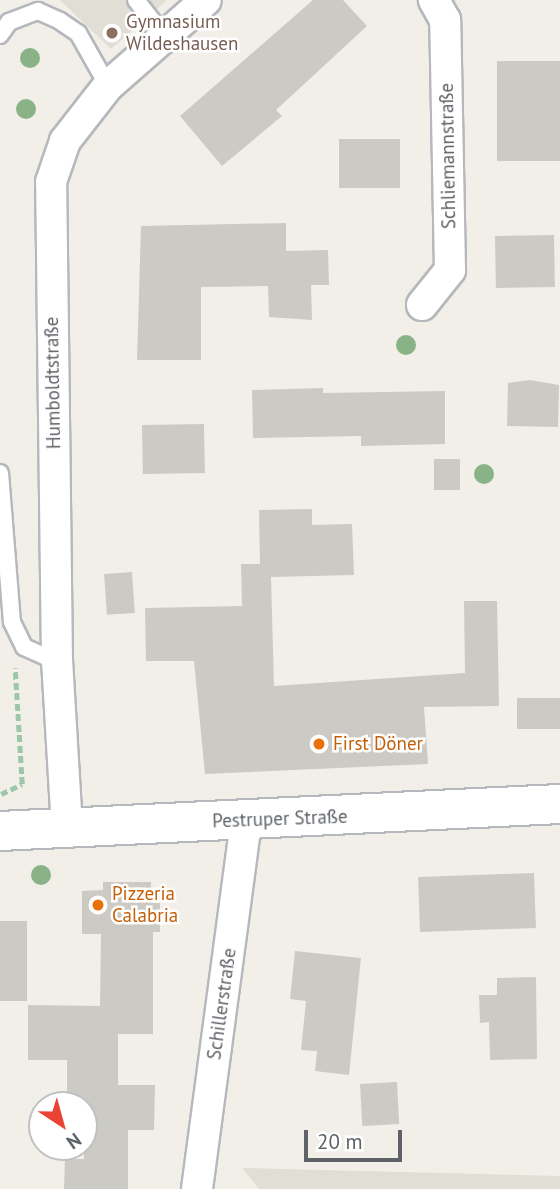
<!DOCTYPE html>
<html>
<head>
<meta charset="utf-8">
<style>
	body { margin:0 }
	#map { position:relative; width:560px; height:1189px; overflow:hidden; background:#f1efe8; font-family:"PT Sans",sans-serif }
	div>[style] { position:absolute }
	.education>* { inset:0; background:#e1ded6 }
	.building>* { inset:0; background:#cccac5; transform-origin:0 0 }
	.path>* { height:4.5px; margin-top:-2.25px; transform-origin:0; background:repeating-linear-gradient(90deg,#9cc7a9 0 7px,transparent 0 10.5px) }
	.roads { filter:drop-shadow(2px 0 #b5b8bc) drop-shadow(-2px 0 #b5b8bc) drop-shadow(0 2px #b5b8bc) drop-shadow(0 -2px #b5b8bc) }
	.lane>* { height:16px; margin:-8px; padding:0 8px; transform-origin:8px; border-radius:8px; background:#fff }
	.street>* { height:30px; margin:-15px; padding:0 15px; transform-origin:15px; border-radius:15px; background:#fff }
	.secondary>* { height:38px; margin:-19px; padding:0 19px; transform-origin:19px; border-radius:19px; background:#fff }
	.trees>* { width:20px; height:20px; margin:-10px; border-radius:50%; background:#89b387 }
	.dots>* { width:19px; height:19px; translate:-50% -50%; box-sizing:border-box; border:4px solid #fff; border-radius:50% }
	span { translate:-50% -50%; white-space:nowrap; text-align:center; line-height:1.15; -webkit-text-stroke:5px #fff; paint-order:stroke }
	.education-label { font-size:19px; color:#785e54 }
	.left { translate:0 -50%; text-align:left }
	.street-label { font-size:19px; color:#5f6368 }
	.food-label { font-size:19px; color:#c56008 }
	.north { position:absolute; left:28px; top:1091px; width:70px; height:70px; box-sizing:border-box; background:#fff; border:2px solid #bfc1c3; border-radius:50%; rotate:144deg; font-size:19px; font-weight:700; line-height:28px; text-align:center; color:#5f6368 }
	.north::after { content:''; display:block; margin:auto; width:24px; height:32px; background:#ea4335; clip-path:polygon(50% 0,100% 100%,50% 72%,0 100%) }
	.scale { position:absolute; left:304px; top:1130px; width:98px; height:32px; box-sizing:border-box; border:4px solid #5f6368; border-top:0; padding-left:9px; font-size:21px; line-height:24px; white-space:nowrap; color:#5f6368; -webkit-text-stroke:5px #fff; paint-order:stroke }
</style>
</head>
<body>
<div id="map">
	<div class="education">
		<i style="clip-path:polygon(60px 0,167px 0,111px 49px)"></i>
		<i style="clip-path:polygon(242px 1168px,560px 1176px,560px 1189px,259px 1189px)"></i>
	</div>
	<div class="building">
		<i style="clip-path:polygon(313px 0,343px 0,367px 26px,276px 110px,282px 116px,222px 166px,180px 116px)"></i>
		<i style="left:497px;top:61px;width:63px;height:100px"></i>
		<i style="left:339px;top:139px;width:61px;height:49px"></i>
		<i style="clip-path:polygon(286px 223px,286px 251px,328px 250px,329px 285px,311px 285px,312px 320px,269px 317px,268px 286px,201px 287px,201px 360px,137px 360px,141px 226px)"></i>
		<i style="left:554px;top:235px;width:52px;height:59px;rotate:89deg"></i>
		<i style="clip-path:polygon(530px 380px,559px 385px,558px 427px,507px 426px,508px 383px)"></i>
		<i style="clip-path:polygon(323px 388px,323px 393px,445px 391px,445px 444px,361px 446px,361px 436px,253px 438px,252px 390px)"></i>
		<i style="left:204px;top:424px;width:49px;height:62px;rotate:89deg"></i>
		<i style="left:434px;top:459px;width:26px;height:31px"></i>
		<i style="clip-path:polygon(312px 509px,312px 525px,352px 524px,354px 575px,271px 577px,274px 686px,465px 673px,464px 601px,497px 601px,499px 706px,424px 707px,428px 764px,205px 774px,194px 661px,146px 661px,145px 608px,242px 606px,241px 564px,260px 564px,259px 510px)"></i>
		<i style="left:132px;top:572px;width:41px;height:28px;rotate:86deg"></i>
		<i style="left:560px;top:698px;width:31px;height:43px;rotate:90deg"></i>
		<i style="left:534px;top:873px;width:55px;height:116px;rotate:88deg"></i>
		<i style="clip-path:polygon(103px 882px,151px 882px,151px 903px,160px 903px,160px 932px,153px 932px,153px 1034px,118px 1034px,118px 1085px,155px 1085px,154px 1130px,128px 1130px,128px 1189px,64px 1189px,65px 1159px,84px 1159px,84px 1105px,67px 1105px,67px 1060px,28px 1060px,28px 1005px,100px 1006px,101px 934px,82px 934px,82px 891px,103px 890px)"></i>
		<i style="left:0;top:921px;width:27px;height:80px"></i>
		<i style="clip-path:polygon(295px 951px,361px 958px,349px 1075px,315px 1071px,317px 1051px,301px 1050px,306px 1001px,290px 999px)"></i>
		<i style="clip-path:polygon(536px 977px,537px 1059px,490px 1060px,489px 1022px,480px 1023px,479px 995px,497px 995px,497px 978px)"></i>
		<i style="left:397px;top:1082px;width:42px;height:37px;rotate:87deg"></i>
	</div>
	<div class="path">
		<i style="left:1px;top:794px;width:23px;rotate:-25deg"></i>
		<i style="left:22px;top:784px;width:116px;rotate:-93.5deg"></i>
	</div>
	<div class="roads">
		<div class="lane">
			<i style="left:136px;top:0;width:47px;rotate:51.9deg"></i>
			<i style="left:0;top:35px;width:16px;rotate:-55deg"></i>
			<i style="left:9px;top:22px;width:31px;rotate:-21deg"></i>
			<i style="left:38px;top:11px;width:24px;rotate:24deg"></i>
			<i style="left:60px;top:21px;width:22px;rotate:34deg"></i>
			<i style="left:78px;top:33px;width:61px;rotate:60.5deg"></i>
			<i style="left:0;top:473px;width:149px;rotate:85.4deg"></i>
			<i style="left:12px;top:622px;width:28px;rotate:64deg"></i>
			<i style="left:24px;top:647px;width:36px;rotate:24deg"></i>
		</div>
		<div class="street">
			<i style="left:422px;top:305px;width:45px;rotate:-51.3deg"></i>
			<i style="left:450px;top:270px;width:250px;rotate:-91.1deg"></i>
			<i style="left:445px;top:20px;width:23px;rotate:-119deg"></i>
			<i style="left:67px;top:828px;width:166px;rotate:-93.4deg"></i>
			<i style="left:57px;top:662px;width:480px;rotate:-90.7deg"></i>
			<i style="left:51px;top:182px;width:43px;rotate:-71.1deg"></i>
			<i style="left:65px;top:141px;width:70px;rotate:-52deg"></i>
			<i style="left:108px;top:86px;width:130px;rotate:-41.3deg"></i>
			<i style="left:197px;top:1189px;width:372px;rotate:-82.4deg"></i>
		</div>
		<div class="secondary">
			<i style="left:0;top:831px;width:561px;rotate:-2.76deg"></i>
		</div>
	</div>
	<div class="trees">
		<i style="left:30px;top:58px"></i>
		<i style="left:26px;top:109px"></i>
		<i style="left:406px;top:345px"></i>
		<i style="left:484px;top:474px"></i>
		<i style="left:41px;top:875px"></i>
	</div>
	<div class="dots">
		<i style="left:112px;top:33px;background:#8d6e63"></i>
		<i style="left:319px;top:744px;background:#e8710a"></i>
		<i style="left:98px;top:905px;background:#e8710a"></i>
	</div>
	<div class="education-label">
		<span class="left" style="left:126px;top:33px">Gymnasium<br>Wildeshausen</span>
	</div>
	<div class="street-label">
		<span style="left:448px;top:156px;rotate:-91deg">Schliemannstraße</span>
		<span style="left:53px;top:383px;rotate:-91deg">Humboldtstraße</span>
		<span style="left:280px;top:819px;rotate:-2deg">Pestruper Straße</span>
		<span style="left:222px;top:1004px;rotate:-82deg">Schillerstraße</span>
	</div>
	<div class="food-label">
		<span class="left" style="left:333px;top:744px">First Döner</span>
		<span class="left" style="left:112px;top:905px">Pizzeria<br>Calabria</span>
	</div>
	<div class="north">N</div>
	<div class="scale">20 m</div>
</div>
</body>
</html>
